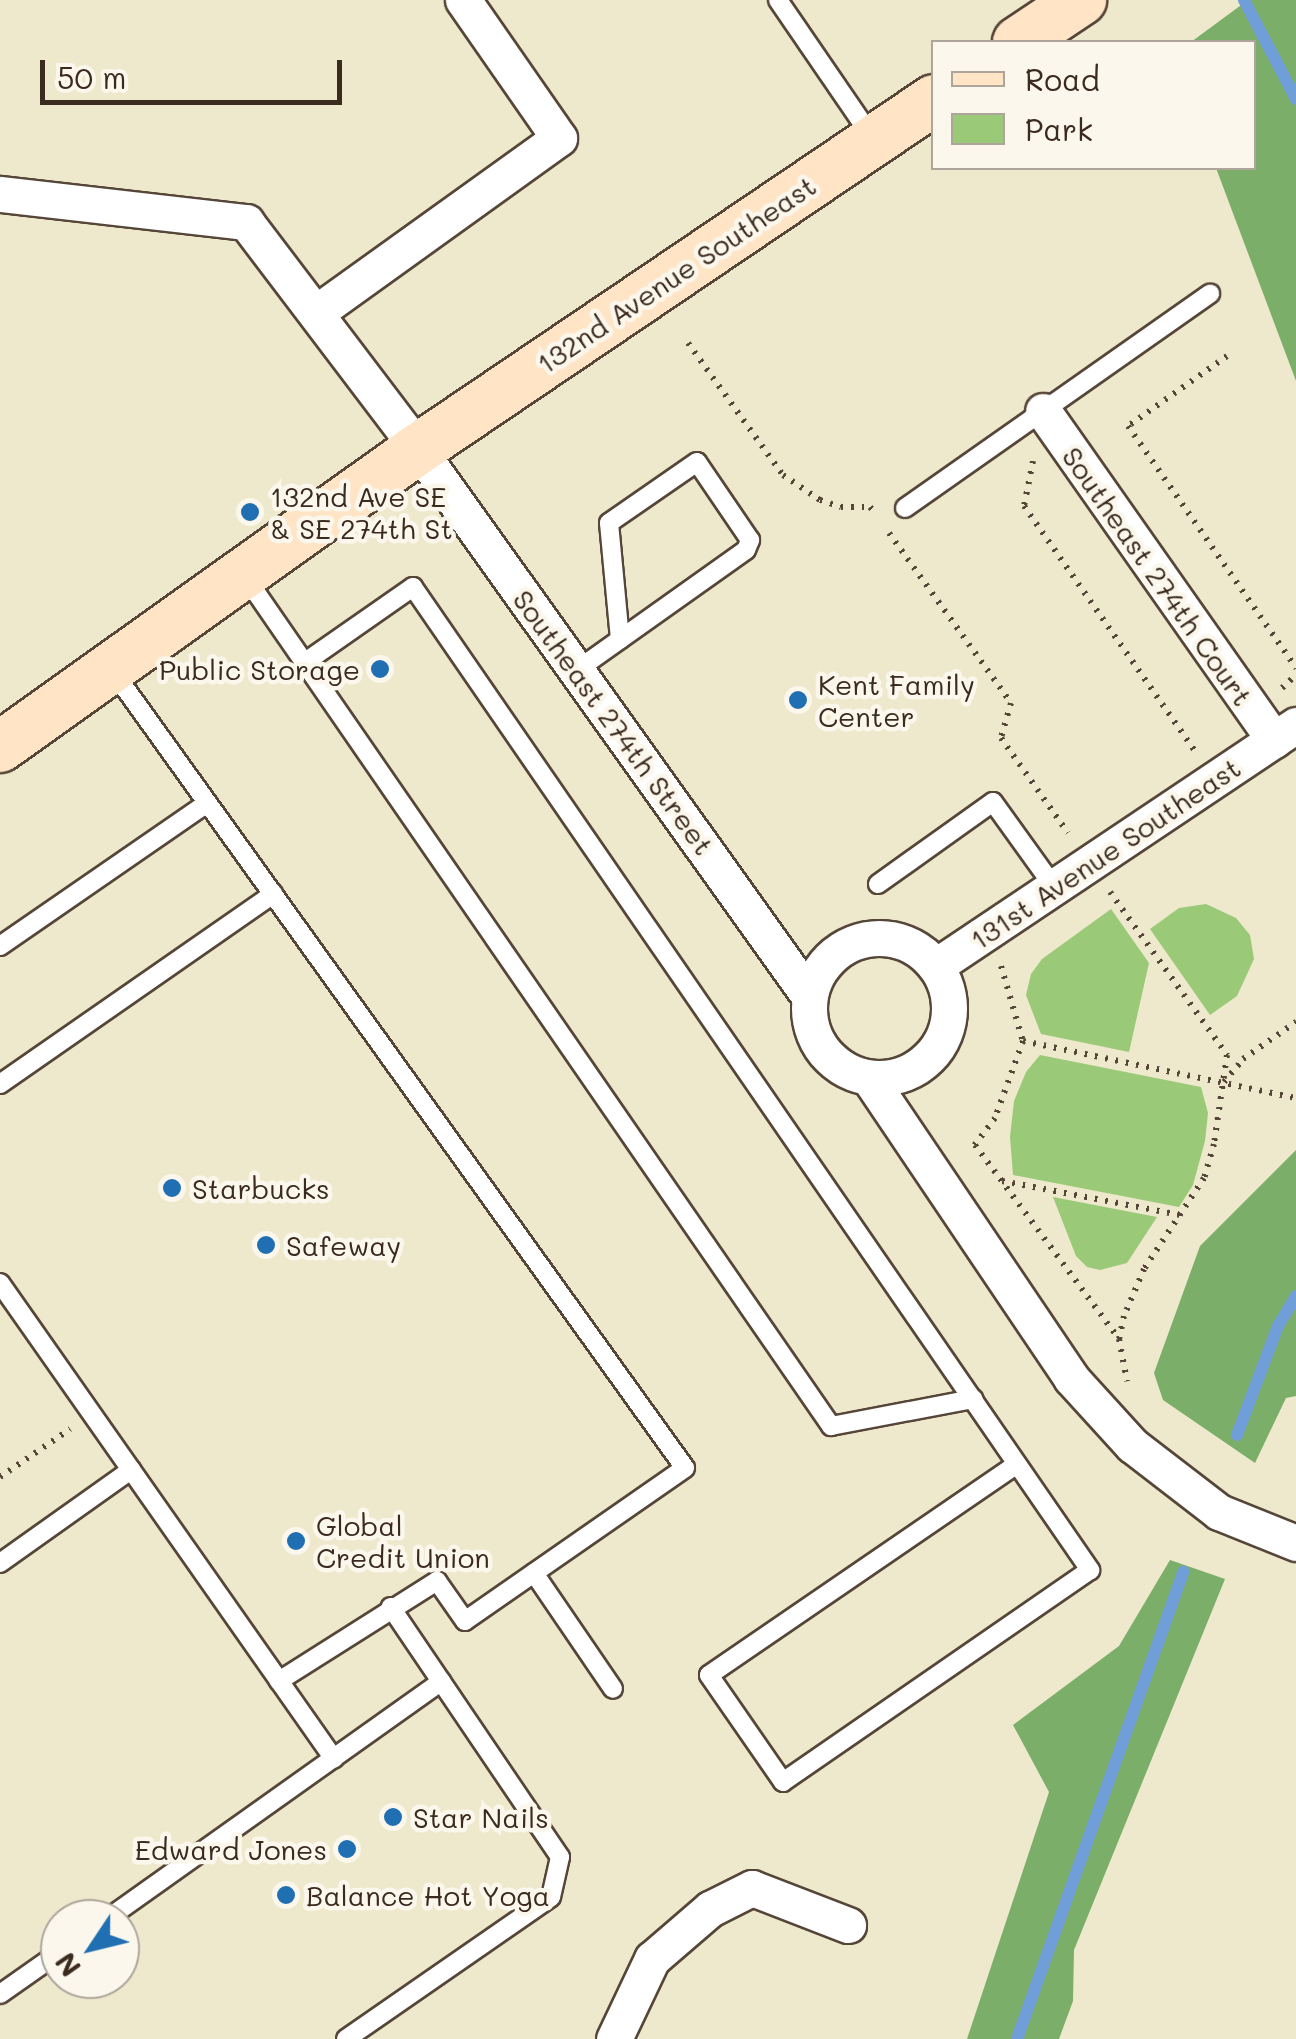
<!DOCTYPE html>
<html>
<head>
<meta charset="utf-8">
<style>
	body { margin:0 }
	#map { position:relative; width:1296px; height:2039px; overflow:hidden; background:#eee8cd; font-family:Mali,sans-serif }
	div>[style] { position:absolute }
	.green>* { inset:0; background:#9aca78 }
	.forest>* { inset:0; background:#7bae68 }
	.stream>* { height:12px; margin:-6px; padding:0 6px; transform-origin:6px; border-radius:6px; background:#6f9ed8 }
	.path>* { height:6px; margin-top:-3px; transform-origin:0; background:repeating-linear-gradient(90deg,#564638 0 2.5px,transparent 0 10.5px) }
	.roads { filter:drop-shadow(2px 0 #564638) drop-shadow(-2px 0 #564638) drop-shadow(0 2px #564638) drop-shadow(0 -2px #564638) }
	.lane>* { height:18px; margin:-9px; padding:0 9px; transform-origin:9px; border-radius:9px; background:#fff }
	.street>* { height:35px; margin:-17.5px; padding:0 17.5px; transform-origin:17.5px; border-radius:17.5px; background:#fff }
	.street>.ring { margin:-17.5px; padding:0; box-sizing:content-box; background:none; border:35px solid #fff; border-radius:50% }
	.secondary>* { height:50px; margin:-25px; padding:0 25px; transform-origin:25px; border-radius:25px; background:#ffe4c6 }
	.dots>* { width:28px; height:28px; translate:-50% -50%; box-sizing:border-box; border:5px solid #fbf7ec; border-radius:50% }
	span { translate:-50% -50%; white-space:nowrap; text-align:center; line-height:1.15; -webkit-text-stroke:9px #fbf7ec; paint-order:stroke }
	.street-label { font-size:28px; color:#3b2a1e }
	.poi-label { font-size:28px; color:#3b2a1e }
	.left { translate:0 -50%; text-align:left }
	.right { translate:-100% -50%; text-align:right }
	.legend { position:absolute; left:931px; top:40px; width:325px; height:130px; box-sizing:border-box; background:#fbf7ec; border:2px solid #aea59a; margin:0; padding:12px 18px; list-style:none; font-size:30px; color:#3b2a1e }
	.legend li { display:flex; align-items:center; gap:20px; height:50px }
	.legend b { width:50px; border:2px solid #aea59a }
	.north { position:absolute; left:40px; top:1899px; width:100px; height:100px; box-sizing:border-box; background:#fbf7ec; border:2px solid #aea59a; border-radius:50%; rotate:235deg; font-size:28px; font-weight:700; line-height:40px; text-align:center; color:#3b2a1e }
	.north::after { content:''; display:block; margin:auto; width:35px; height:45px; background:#1f6fb2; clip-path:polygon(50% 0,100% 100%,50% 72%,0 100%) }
	.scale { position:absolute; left:40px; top:60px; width:302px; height:45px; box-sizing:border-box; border:5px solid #3b2a1e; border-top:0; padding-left:12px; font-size:30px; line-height:35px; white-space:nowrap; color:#3b2a1e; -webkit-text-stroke:8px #fbf7ec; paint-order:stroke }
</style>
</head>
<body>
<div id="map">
	<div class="green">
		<i style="clip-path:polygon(1206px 904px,1236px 918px,1250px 935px,1254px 959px,1237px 996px,1210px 1015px,1150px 929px,1179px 908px)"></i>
		<i style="clip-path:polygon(1111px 909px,1149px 963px,1129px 1052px,1041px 1034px,1026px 995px,1031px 974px,1042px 959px)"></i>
		<i style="clip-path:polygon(1040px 1055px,1201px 1087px,1208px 1113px,1205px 1141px,1193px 1185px,1179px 1207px,1013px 1175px,1010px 1137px,1014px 1101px,1026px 1072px)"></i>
		<i style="clip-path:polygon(1053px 1197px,1157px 1217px,1127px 1263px,1100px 1270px,1087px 1267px,1076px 1256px)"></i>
	</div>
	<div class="forest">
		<i style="clip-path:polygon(1248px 0,1296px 0,1296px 381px,1216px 168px,1254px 168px,1254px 42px,1191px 42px)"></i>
		<i style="clip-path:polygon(1296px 1150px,1296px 1396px,1286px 1398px,1255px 1463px,1163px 1400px,1154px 1373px,1200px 1246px)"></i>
		<i style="clip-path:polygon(1170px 1560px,1225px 1579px,1074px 1950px,1073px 2001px,1059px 2039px,967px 2039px,1049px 1792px,1013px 1725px,1119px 1646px)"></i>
	</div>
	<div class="stream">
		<i style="left:1244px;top:0;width:112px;rotate:62.3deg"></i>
		<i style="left:1237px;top:1435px;width:116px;rotate:-69.4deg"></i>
		<i style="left:1278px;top:1326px;width:35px;rotate:-59deg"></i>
		<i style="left:1017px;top:2039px;width:496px;rotate:-70.4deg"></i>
	</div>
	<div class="path">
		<i style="left:688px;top:343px;width:163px;rotate:54.3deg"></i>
		<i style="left:783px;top:475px;width:45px;rotate:34deg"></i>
		<i style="left:820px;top:500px;width:22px;rotate:18deg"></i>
		<i style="left:841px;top:507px;width:29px"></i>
		<i style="left:870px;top:507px;width:9px;rotate:49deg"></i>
		<i style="left:1227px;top:356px;width:121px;rotate:144.7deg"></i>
		<i style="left:1128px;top:426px;width:295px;rotate:55.2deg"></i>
		<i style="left:1033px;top:461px;width:46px;rotate:101.3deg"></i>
		<i style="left:1024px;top:506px;width:297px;rotate:55.1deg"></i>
		<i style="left:889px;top:533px;width:209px;rotate:54.3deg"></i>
		<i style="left:1011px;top:703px;width:36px;rotate:106deg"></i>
		<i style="left:1001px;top:738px;width:116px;rotate:54.8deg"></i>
		<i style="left:1282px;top:688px;width:19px;rotate:-43deg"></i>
		<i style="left:1110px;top:892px;width:201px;rotate:54.3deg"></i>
		<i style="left:1227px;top:1055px;width:90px;rotate:98.3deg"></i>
		<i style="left:1214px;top:1144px;width:35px;rotate:106deg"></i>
		<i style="left:1204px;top:1178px;width:109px;rotate:123.4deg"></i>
		<i style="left:1144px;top:1269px;width:51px;rotate:113.1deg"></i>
		<i style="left:1124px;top:1316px;width:24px;rotate:102deg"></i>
		<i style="left:1119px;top:1339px;width:43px;rotate:79.2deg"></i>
		<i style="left:1001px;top:966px;width:78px;rotate:73.7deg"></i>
		<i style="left:1023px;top:1041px;width:82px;rotate:110deg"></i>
		<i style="left:995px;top:1118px;width:34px;rotate:127deg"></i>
		<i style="left:975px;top:1145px;width:242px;rotate:53.4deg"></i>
		<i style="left:1023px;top:1041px;width:279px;rotate:11.8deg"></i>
		<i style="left:1224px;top:1082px;width:30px;rotate:-50deg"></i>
		<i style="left:1243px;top:1059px;width:65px;rotate:-34.9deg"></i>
		<i style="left:1002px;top:1181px;width:182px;rotate:10.8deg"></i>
		<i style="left:0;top:1477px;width:85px;rotate:-34.4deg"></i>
	</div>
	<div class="roads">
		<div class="lane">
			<i style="left:778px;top:0;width:170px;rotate:55.6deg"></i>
			<i style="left:905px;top:508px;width:373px;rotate:-35.1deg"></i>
			<i style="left:244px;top:575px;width:1034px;rotate:55.4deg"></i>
			<i style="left:831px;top:1426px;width:145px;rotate:-10.8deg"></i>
			<i style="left:304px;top:663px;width:133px;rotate:-34.9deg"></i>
			<i style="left:413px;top:587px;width:1194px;rotate:55.44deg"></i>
			<i style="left:1090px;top:1570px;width:373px;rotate:145.4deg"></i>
			<i style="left:783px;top:1782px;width:130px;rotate:-124.7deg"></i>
			<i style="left:709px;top:1675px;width:373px;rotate:-34.4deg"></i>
			<i style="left:112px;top:670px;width:982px;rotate:54.32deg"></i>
			<i style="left:685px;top:1468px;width:268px;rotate:145.2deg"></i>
			<i style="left:465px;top:1621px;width:49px;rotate:-125deg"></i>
			<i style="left:437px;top:1581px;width:187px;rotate:147.7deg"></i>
			<i style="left:577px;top:670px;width:207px;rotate:-35.4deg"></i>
			<i style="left:746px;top:550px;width:11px;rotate:-68deg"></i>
			<i style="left:750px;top:540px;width:94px;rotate:-124.2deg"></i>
			<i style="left:697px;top:462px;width:107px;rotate:145.3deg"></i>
			<i style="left:609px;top:523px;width:117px;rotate:84.6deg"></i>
			<i style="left:878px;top:884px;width:141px;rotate:-35.5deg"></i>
			<i style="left:993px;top:802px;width:105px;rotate:54.3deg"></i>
			<i style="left:0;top:946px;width:252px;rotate:-34.6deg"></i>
			<i style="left:0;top:1084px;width:333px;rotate:-34.8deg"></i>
			<i style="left:0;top:1283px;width:581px;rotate:54.94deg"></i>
			<i style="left:0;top:1563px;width:161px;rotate:-35.4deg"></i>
			<i style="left:534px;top:1573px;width:140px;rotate:55.7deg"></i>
			<i style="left:107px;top:1919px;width:410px;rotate:-35.4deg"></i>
			<i style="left:0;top:1994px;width:73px;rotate:-35deg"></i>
			<i style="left:346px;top:2039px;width:249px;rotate:-34.7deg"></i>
			<i style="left:551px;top:1897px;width:41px;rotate:-77.3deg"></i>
			<i style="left:560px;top:1857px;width:302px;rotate:-124.1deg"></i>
		</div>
		<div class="street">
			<i style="left:0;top:194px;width:248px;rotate:6.5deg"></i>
			<i style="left:246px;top:222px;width:285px;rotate:52.8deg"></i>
			<i style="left:418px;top:449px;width:672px;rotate:54.44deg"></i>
			<i style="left:317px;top:312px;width:298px;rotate:-35.7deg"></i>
			<i style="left:559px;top:138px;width:168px;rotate:-124.8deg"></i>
			<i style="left:1043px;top:411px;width:402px;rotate:54.9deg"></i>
			<i class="ring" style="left:809px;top:938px;width:105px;height:105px"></i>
			<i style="left:936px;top:966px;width:433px;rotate:-33.8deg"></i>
			<i style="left:869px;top:1078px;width:362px;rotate:56deg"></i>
			<i style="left:1071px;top:1378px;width:91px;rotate:47.7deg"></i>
			<i style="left:1132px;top:1445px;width:110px;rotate:37.6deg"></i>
			<i style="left:1219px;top:1512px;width:83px;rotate:21.9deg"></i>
			<i style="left:614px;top:2039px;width:89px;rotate:-64.6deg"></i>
			<i style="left:652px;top:1959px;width:77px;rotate:-40.8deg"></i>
			<i style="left:710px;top:1909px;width:47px;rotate:-26.6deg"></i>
			<i style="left:752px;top:1888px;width:103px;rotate:21.1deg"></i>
		</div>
		<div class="secondary">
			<i style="left:1018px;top:42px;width:76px;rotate:-33.7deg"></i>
			<i style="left:0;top:747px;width:513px;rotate:-35.49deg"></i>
			<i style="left:418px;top:449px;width:623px;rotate:-34.07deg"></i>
		</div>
	</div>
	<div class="dots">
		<i style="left:250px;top:512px;background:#1f6fb2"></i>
		<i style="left:380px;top:669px;background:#1f6fb2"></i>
		<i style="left:798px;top:700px;background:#1f6fb2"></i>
		<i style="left:172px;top:1188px;background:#1f6fb2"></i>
		<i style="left:266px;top:1245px;background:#1f6fb2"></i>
		<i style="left:296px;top:1541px;background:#1f6fb2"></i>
		<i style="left:393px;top:1817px;background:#1f6fb2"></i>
		<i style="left:347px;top:1849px;background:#1f6fb2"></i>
		<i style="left:286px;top:1895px;background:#1f6fb2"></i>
	</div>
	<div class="street-label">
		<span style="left:676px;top:274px;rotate:-34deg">132nd Avenue Southeast</span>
		<span style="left:1158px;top:576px;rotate:55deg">Southeast 274th Court</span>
		<span style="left:614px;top:722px;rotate:54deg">Southeast 274th Street</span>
		<span style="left:1105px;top:853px;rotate:-34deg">131st Avenue Southeast</span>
	</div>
	<div class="poi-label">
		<span class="left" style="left:270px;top:512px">132nd Ave SE<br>&amp; SE 274th St</span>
		<span class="right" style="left:360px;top:669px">Public Storage</span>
		<span class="left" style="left:818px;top:700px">Kent Family<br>Center</span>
		<span class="left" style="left:192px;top:1188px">Starbucks</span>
		<span class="left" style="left:286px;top:1245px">Safeway</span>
		<span class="left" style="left:316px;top:1541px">Global<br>Credit Union</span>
		<span class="left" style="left:413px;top:1817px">Star Nails</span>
		<span class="right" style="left:327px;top:1849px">Edward Jones</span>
		<span class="left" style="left:306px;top:1895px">Balance Hot Yoga</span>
	</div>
	<ul class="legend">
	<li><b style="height:12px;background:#ffe4c6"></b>Road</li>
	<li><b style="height:28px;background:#9aca78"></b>Park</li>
	</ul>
	<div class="north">N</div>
	<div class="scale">50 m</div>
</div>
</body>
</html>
